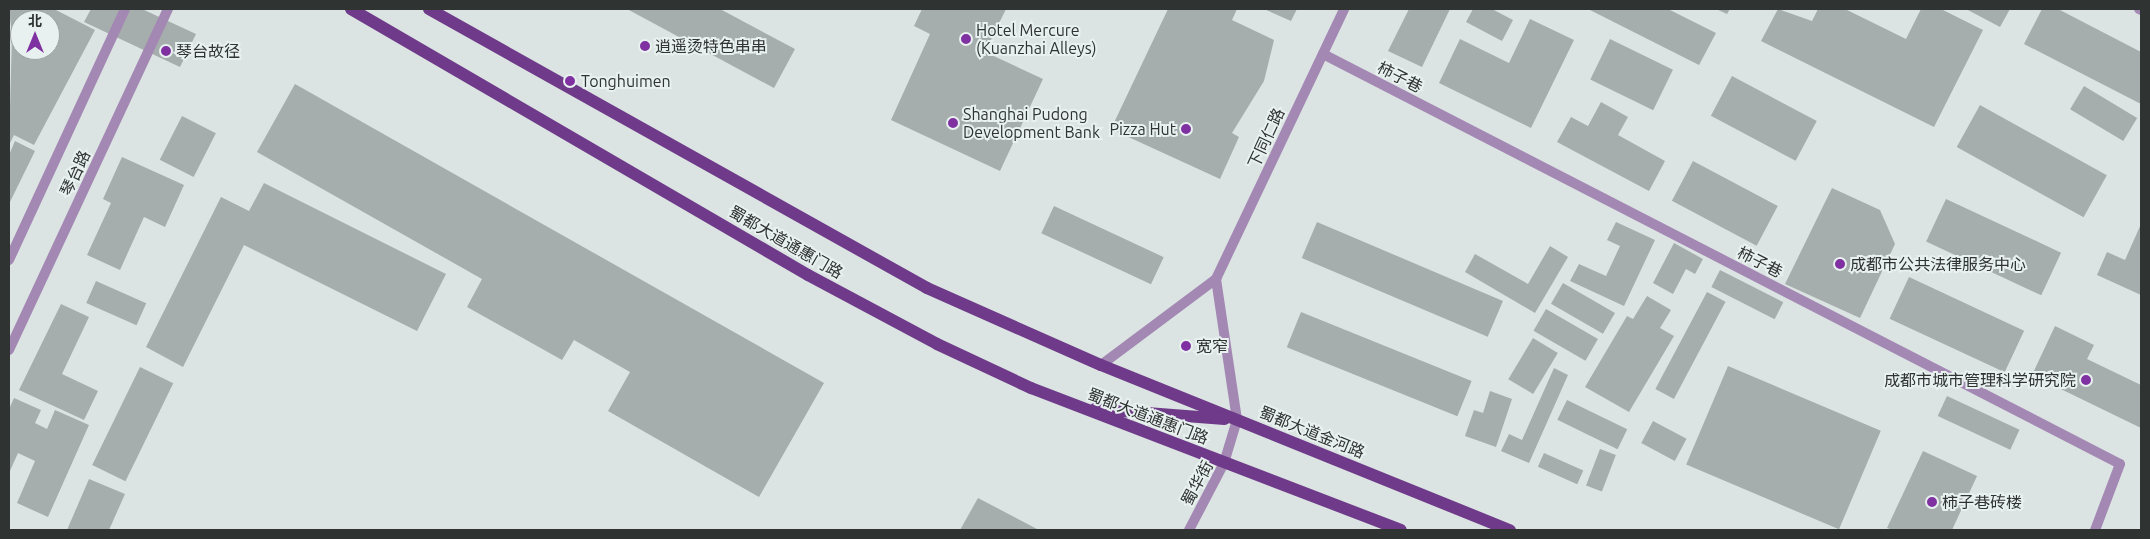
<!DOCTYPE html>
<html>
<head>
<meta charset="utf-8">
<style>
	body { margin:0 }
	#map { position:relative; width:2150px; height:539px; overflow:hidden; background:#dbe4e2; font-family:Ubuntu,"Noto Sans SC",sans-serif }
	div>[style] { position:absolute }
	.building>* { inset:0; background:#a5aeac; transform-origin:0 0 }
	.minor>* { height:10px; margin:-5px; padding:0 5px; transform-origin:5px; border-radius:5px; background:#a488b4 }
	.tertiary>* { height:10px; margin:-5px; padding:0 5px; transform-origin:5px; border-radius:5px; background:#a488b4 }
	.primary>* { height:12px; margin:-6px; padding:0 6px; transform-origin:6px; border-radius:6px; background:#6f3a89 }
	.dots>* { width:14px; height:14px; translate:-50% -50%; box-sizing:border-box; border:2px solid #e8f1f0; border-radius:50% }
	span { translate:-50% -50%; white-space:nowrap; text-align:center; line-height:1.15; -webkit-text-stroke:4px #e8f1f0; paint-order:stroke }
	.poi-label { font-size:16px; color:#2f3332 }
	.left { translate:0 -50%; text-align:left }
	.right { translate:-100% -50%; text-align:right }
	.street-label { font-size:16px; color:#2f3332 }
	.frame { position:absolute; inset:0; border:10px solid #2f3332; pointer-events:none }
	.north { position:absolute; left:10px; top:10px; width:50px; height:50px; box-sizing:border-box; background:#e8f1f0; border:1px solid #9ea5a4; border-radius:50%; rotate:0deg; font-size:14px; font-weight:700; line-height:20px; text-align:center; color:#2f3332 }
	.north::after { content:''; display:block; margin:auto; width:18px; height:22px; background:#7f31a2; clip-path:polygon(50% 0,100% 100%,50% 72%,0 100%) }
</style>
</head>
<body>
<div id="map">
	<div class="building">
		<i style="clip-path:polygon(evenodd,9px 9px,54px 9px,95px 30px,34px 145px,14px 135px,9px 145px,12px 35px,9px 9px,20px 20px,50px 20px,50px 50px,20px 50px,20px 20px)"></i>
		<i style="clip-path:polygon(91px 9px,142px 9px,196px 34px,180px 67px,84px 22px)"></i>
		<i style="clip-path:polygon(627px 9px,720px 9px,795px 49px,774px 88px)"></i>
		<i style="clip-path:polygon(922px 9px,1006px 9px,985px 52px,1043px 79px,1000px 171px,891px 120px,930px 34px,914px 26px)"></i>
		<i style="clip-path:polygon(1168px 9px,1237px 9px,1232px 20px,1274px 40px,1264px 81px,1232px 133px,1239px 137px,1220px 179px,1111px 129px)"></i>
		<i style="clip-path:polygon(1264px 9px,1297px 9px,1291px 21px)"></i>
		<i style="clip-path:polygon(1409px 9px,1450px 9px,1422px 67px,1388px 51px)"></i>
		<i style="clip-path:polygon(1473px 9px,1492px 9px,1513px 20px,1502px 41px,1466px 22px)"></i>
		<i style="clip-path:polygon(1588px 9px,1668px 9px,1716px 33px,1699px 65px)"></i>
		<i style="clip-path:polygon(1716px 9px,1730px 9px,1727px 14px)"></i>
		<i style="clip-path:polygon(1778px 9px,1812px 21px,1818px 9px,1845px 9px,1906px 39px,1921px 9px,1941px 9px,1983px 30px,1934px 127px,1761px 41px)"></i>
		<i style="clip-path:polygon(1966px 9px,2010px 9px,2000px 27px)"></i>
		<i style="clip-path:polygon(2042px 9px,2058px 9px,2141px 52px,2141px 104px,2024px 44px)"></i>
		<i style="clip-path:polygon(1530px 19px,1574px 40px,1531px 128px,1439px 83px,1460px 39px,1509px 63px)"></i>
		<i style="left:1610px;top:39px;width:70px;height:45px;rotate:26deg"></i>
		<i style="left:1732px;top:76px;width:96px;height:45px;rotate:28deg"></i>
		<i style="clip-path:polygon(295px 84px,824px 383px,759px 497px,608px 411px,630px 372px,574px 340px,562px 360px,467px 307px,482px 279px,257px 152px)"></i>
		<i style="left:2084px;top:86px;width:62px;height:27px;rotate:31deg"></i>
		<i style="clip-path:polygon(1601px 102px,1628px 117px,1618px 135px,1665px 161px,1649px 191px,1557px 142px,1571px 117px,1588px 126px)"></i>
		<i style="left:1980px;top:105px;width:145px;height:48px;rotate:29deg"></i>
		<i style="left:182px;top:116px;width:38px;height:49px;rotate:27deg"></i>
		<i style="clip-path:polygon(15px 141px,35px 151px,9px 204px,9px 155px)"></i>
		<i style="clip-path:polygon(122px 157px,184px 185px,165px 227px,144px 217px,120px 270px,87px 255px,111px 203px,103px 199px)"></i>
		<i style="left:1693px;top:161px;width:96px;height:45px;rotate:28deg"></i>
		<i style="clip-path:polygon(264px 183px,446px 274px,417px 331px,244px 245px,183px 367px,146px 347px,221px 197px,249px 211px)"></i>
		<i style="clip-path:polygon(1832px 188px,1880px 210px,1895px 244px,1860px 318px,1785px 284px)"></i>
		<i style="left:1946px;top:199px;width:127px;height:47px;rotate:25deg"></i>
		<i style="left:1054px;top:206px;width:121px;height:30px;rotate:25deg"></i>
		<i style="left:1317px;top:222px;width:202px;height:39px;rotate:23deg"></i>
		<i style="clip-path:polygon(1616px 222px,1655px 240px,1624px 306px,1570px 281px,1579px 264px,1606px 276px,1620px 246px,1607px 240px)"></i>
		<i style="clip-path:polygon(2141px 224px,2141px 295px,2097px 275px,2107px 252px,2125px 260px)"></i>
		<i style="clip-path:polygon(1674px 243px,1703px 259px,1695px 274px,1686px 269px,1673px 294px,1653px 283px)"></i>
		<i style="clip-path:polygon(1550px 246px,1568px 257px,1535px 313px,1465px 272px,1475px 254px,1528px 284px)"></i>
		<i style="left:1720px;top:270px;width:71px;height:19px;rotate:27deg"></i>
		<i style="left:1909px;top:277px;width:127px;height:46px;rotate:25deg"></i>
		<i style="left:96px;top:281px;width:55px;height:24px;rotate:24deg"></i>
		<i style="left:1563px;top:283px;width:60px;height:24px;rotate:30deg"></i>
		<i style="left:1707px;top:292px;width:21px;height:110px;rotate:28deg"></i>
		<i style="clip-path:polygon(1647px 296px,1671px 310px,1660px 328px,1674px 336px,1629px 412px,1585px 387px,1627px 316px,1633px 319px)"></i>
		<i style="clip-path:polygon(61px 304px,89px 317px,62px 374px,98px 391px,84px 420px,19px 390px)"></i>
		<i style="left:1546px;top:309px;width:60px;height:25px;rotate:30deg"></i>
		<i style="left:1301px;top:312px;width:184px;height:38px;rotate:22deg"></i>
		<i style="clip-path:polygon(2055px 326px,2094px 345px,2087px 359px,2141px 385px,2141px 428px,2032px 375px)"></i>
		<i style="left:1533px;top:338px;width:29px;height:48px;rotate:31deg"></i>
		<i style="left:1728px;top:366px;width:166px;height:107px;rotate:23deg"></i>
		<i style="left:140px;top:367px;width:37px;height:109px;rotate:26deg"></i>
		<i style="clip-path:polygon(1554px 368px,1568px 375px,1529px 463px,1501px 451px,1509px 434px,1522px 440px)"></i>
		<i style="clip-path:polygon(1490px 391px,1512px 399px,1496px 447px,1465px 436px,1474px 410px,1483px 413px)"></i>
		<i style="left:1947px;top:396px;width:80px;height:22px;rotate:25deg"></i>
		<i style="clip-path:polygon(14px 398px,41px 410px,35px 423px,47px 429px,55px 410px,89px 425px,48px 517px,17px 503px,35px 461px,18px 453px,9px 473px,9px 409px)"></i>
		<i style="left:1567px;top:400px;width:67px;height:22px;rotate:26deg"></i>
		<i style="left:1653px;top:421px;width:38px;height:25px;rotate:28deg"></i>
		<i style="left:1600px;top:449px;width:17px;height:39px;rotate:21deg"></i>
		<i style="clip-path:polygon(1923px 451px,1977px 476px,1952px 530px,1893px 530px,1887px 528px)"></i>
		<i style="left:1544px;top:453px;width:43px;height:15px;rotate:24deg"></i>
		<i style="clip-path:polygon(89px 479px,125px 494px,109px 530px,67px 530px)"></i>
		<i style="clip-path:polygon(978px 498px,1039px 530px,960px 530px)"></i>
	</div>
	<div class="minor">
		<i style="left:2139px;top:9px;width:2px;rotate:27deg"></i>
		<i style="left:1323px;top:54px;width:896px;rotate:27.22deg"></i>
		<i style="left:2120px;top:464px;width:71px;rotate:110.7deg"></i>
		<i style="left:9px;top:260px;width:277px;rotate:-65.2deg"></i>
		<i style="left:9px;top:350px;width:376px;rotate:-65deg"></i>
		<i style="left:1189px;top:530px;width:76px;rotate:-62.4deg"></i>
		<i style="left:1224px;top:463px;width:45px;rotate:-73.2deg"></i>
	</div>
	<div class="tertiary">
		<i style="left:1216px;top:279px;width:143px;rotate:81.5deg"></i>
		<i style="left:1101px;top:365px;width:144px;rotate:-36.8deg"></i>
		<i style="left:1216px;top:279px;width:299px;rotate:-64.6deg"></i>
	</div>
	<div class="primary">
		<i style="left:351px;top:9px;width:529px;rotate:30.2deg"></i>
		<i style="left:808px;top:275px;width:146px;rotate:28.1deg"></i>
		<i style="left:937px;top:344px;width:104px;rotate:25.1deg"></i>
		<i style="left:1031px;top:388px;width:396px;rotate:21deg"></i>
		<i style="left:429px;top:9px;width:571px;rotate:29.26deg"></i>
		<i style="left:927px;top:288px;width:190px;rotate:23.9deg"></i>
		<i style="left:1101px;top:365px;width:441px;rotate:22deg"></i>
		<i style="left:1095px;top:409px;width:130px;rotate:4.4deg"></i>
	</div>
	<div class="dots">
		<i style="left:966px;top:39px;background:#7f31a2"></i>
		<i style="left:645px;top:46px;background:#7f31a2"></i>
		<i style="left:166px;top:51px;background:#7f31a2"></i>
		<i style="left:570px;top:81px;background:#7f31a2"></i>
		<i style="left:953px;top:123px;background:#7f31a2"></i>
		<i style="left:1186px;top:129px;background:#7f31a2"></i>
		<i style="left:1840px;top:264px;background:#7f31a2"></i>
		<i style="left:1186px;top:346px;background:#7f31a2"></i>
		<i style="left:2086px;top:380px;background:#7f31a2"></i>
		<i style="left:1932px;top:502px;background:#7f31a2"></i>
	</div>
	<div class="poi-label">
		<span class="left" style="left:976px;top:39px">Hotel Mercure<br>(Kuanzhai Alleys)</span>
		<span class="left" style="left:655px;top:46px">逍遥烫特色串串</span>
		<span class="left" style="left:176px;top:51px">琴台故径</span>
		<span class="left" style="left:581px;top:81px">Tonghuimen</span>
		<span class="left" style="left:963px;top:123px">Shanghai Pudong<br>Development Bank</span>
		<span class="right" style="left:1176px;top:129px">Pizza Hut</span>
		<span class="left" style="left:1850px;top:264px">成都市公共法律服务中心</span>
		<span class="left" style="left:1196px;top:346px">宽窄</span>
		<span class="right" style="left:2076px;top:380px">成都市城市管理科学研究院</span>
		<span class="left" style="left:1942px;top:502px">柿子巷砖楼</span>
	</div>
	<div class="street-label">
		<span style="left:1400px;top:77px;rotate:27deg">柿子巷</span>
		<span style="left:1266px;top:138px;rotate:-65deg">下同仁路</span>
		<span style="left:75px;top:173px;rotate:-65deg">琴台路</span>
		<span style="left:786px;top:242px;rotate:30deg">蜀都大道通惠门路</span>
		<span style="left:1760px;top:262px;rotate:27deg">柿子巷</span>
		<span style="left:1148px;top:416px;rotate:21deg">蜀都大道通惠门路</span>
		<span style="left:1312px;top:432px;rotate:22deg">蜀都大道金河路</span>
		<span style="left:1197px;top:483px;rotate:-62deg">蜀华街</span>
	</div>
	<div class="frame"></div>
	<div class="north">北</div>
</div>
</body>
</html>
